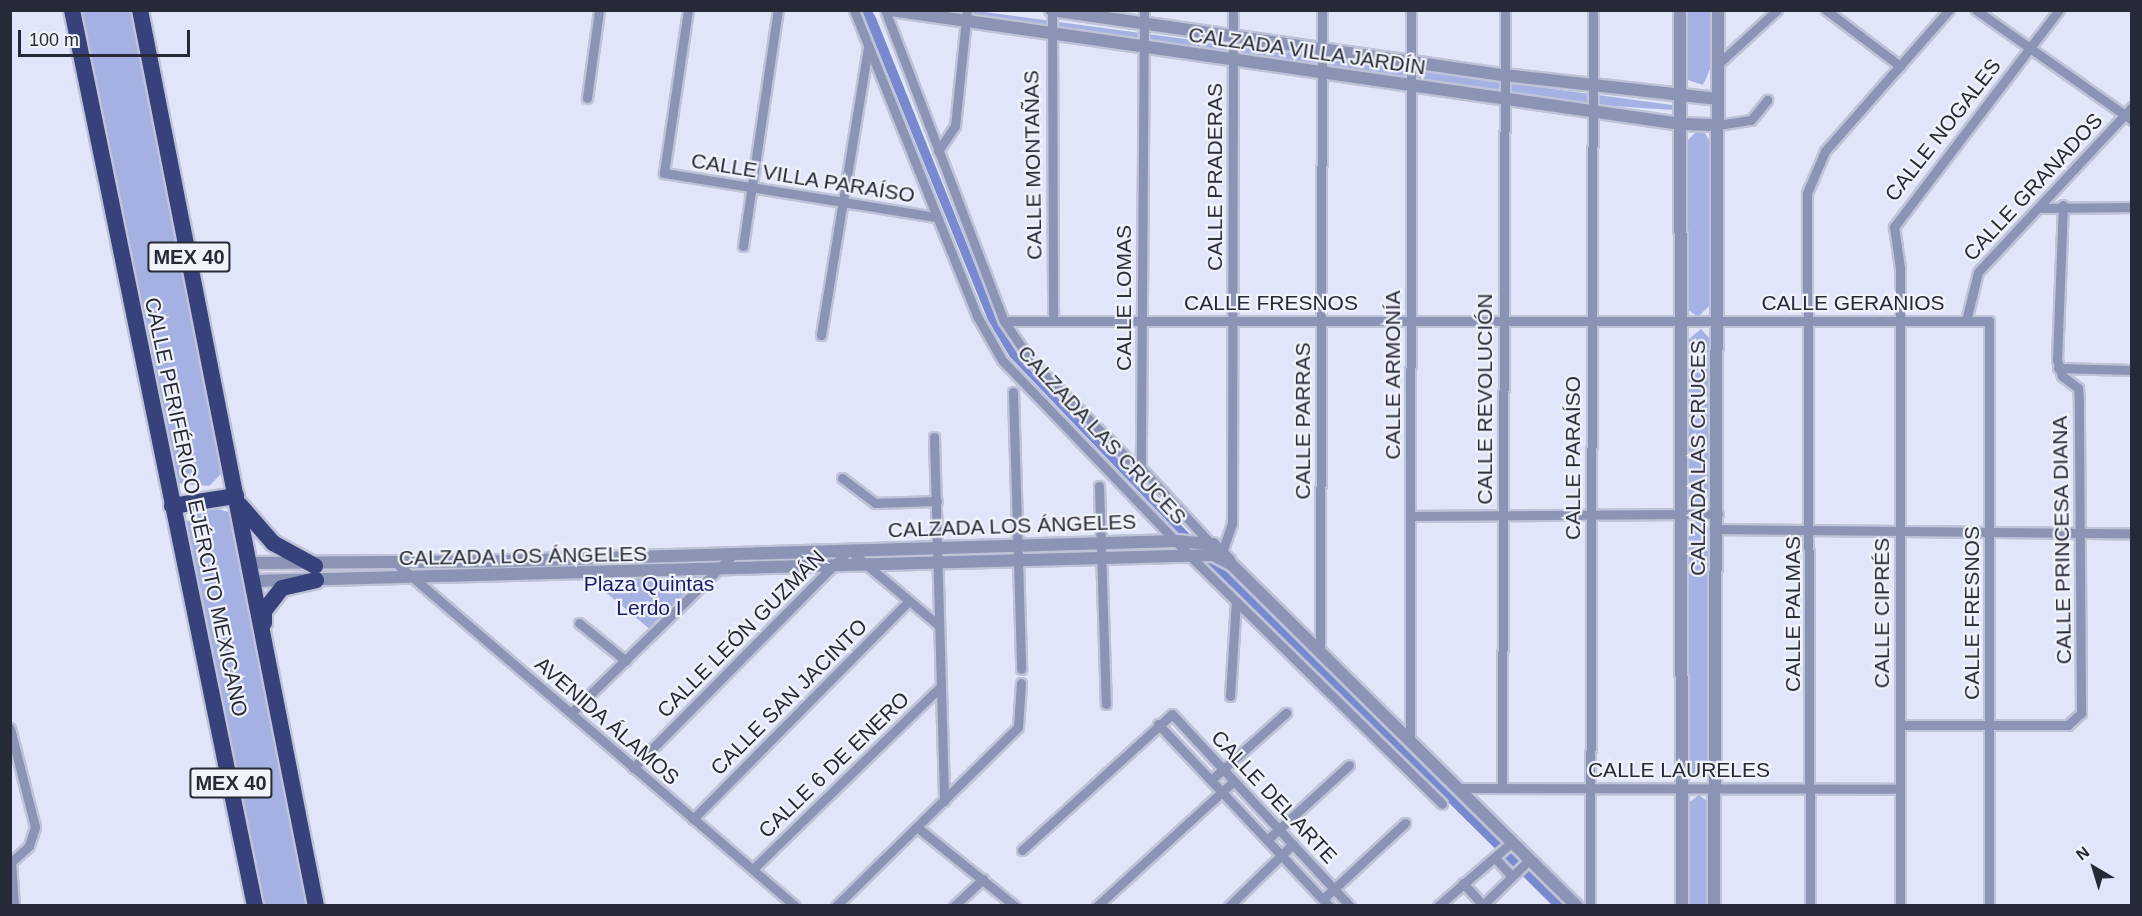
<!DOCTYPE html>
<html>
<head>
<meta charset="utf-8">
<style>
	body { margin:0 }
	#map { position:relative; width:2142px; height:916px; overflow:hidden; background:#e0e5fa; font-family:Arial,sans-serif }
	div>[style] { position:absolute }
	.green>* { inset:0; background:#a4b1e2 }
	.water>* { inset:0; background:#7989d0 }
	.roads { filter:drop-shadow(2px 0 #bfc3d7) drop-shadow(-2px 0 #bfc3d7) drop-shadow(0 2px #bfc3d7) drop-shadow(0 -2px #bfc3d7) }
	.minor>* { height:9px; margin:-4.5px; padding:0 4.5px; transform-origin:4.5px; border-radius:4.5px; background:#8b94b4 }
	.tertiary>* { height:12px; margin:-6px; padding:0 6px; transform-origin:6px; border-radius:6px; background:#8b94b4 }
	.trunk>* { height:16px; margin:-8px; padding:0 8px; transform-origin:8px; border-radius:8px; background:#37427c }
	span { translate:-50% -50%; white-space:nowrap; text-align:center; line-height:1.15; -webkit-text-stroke:4.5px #f1f3fa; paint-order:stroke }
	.shield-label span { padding:2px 4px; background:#f1f3fa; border:2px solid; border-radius:4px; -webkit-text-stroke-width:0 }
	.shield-label { font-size:20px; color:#262a36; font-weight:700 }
	.street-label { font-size:21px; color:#262a36 }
	.park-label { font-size:21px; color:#191a6c }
	.frame { position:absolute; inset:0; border:12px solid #262a36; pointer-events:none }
	.north { position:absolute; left:2064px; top:838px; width:60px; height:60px; -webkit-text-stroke:4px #f1f3fa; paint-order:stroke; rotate:322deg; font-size:16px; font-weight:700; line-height:24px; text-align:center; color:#262a36 }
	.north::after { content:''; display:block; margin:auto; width:21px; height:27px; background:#262a36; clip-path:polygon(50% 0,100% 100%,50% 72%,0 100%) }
	.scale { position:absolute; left:18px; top:30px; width:172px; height:27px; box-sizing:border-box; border:3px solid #262a36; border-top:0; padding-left:8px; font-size:18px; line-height:21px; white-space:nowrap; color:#262a36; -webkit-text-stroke:4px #f1f3fa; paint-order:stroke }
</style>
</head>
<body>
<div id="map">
	<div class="green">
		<i style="clip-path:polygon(73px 11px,143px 11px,225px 470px,209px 486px,173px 483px)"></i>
		<i style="clip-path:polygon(912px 11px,978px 11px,1672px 105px,1674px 110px,1598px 105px)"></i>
		<i style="clip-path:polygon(1686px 11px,1714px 11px,1713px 62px,1703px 85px,1688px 80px)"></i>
		<i style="clip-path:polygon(1697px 131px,1705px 133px,1712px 145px,1713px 302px,1698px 317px,1687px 309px,1687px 141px)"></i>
		<i style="clip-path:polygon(1701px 329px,1709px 338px,1712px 491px,1700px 507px,1685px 496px,1685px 418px,1689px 339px)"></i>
		<i style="clip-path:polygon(206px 506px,233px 513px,312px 905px,257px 905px,178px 529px)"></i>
		<i style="clip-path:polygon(1696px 521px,1708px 527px,1710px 768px,1698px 779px,1686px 773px,1683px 529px)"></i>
		<i style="clip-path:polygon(717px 567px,652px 631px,603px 590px,618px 570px)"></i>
		<i style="clip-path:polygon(1699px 795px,1711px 804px,1712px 905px,1686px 906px,1687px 804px)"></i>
	</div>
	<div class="water">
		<i style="clip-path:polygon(862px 11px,872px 11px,876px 18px,996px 317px,1018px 355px,1202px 547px,1573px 905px,1552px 905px,1211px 567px,1010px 357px,988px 320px)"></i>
	</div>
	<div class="roads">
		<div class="minor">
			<i style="left:688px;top:10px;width:165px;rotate:98.4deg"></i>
			<i style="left:664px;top:173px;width:277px;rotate:9.2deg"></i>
			<i style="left:854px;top:10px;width:330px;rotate:68.1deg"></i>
			<i style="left:977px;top:316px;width:51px;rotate:60.4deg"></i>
			<i style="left:1002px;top:360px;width:273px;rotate:46.2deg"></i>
			<i style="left:1191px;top:557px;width:352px;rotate:44.5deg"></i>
			<i style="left:885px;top:10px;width:333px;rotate:69.1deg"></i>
			<i style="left:1004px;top:321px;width:48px;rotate:56deg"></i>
			<i style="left:1031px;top:361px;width:161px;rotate:45.3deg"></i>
			<i style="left:1052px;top:10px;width:310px;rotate:89.8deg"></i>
			<i style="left:1144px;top:10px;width:458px;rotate:90.4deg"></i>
			<i style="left:1141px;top:468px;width:106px;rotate:47.3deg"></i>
			<i style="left:1826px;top:10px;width:93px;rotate:37.1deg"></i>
			<i style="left:1976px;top:10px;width:191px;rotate:35.2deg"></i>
			<i style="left:1718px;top:64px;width:80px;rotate:-42.5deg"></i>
			<i style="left:587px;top:98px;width:89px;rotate:-82.2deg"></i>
			<i style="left:1718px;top:125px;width:33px;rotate:-9deg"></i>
			<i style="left:1751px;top:120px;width:26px;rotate:-51deg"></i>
			<i style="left:938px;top:151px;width:30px;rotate:-56deg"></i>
			<i style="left:955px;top:126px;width:117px;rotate:-84.1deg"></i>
			<i style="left:2043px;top:208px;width:89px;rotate:-0.6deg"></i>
			<i style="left:743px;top:246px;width:239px;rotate:-81.6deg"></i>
			<i style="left:1004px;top:321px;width:985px"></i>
			<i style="left:1989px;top:321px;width:585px;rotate:90deg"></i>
			<i style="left:1966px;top:321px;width:50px;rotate:-76.2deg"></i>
			<i style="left:1978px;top:272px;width:226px;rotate:-47deg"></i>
			<i style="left:821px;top:335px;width:292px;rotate:-80.7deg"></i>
			<i style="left:2058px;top:368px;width:74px;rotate:1.5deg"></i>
			<i style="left:1013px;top:392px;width:277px;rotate:88.3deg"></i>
			<i style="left:934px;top:437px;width:364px;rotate:88.4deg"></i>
			<i style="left:842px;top:478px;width:41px;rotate:37.1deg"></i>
			<i style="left:875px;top:503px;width:62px;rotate:-1.8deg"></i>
			<i style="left:1099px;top:486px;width:218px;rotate:88.2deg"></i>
			<i style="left:1411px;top:516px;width:307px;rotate:-0.4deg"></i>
			<i style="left:1718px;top:529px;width:414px;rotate:0.6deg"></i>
			<i style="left:1220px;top:558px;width:36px;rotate:-71deg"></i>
			<i style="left:1232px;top:524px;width:514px;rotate:-89.89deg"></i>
			<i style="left:396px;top:563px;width:526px;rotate:40.68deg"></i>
			<i style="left:579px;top:623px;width:60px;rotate:39deg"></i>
			<i style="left:1320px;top:651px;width:641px;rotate:-89.82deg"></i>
			<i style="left:1230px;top:696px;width:95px;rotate:-86.4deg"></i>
			<i style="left:571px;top:713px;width:229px;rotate:-44.3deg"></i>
			<i style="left:1158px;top:724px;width:250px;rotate:46.8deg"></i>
			<i style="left:1900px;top:725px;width:168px"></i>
			<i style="left:2068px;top:725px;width:18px;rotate:-43deg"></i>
			<i style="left:2081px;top:713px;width:312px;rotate:-90.4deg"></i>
			<i style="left:2079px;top:401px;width:13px;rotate:-94deg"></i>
			<i style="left:2078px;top:388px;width:20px;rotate:-143deg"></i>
			<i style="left:2062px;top:376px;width:17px;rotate:-107deg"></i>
			<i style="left:2057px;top:360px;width:155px;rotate:-87.8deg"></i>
			<i style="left:10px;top:728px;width:102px;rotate:75.8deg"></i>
			<i style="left:35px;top:827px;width:20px;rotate:108deg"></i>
			<i style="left:29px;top:846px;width:25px;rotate:138deg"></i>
			<i style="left:1410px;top:740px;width:730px;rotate:-89.92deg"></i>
			<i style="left:633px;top:768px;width:307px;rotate:-45.3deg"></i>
			<i style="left:849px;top:550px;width:116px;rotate:40.1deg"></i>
			<i style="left:1211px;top:780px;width:101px;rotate:-41.8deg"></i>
			<i style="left:1502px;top:787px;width:777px;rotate:-89.78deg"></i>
			<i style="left:1458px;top:788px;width:442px;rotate:0.1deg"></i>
			<i style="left:693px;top:819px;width:307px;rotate:-45.3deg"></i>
			<i style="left:917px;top:827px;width:126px;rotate:38.9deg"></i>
			<i style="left:1267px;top:840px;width:111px;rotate:-42.4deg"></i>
			<i style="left:1022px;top:850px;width:202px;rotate:-42.2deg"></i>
			<i style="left:1172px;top:714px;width:262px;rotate:47.2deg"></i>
			<i style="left:1495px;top:858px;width:23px;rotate:47deg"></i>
			<i style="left:11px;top:862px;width:44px;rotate:86.1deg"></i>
			<i style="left:753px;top:869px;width:261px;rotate:-44.2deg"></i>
			<i style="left:1463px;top:883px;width:30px;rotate:48deg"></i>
			<i style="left:1323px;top:899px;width:112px;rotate:-42.8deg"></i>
			<i style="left:836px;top:906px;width:255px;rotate:-44.5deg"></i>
			<i style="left:1018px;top:727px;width:44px;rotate:-86.1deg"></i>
			<i style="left:954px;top:906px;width:40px;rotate:-43deg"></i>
			<i style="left:1097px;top:906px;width:185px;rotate:-42.4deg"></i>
			<i style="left:1229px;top:906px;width:89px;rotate:-44.1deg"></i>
			<i style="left:1438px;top:906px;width:98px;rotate:-40.9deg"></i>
			<i style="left:1482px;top:906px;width:67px;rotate:-44.4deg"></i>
			<i style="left:1590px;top:906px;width:896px;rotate:-89.81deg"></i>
			<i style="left:1810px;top:906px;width:713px;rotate:-90.24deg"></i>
			<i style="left:1807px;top:193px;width:46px;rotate:-66.8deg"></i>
			<i style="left:1825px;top:151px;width:188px;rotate:-48.7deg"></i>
			<i style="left:1900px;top:906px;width:638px;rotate:-90deg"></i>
			<i style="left:1900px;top:268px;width:41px;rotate:-98.3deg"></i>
			<i style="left:1894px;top:227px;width:273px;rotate:-52.8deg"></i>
		</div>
		<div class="tertiary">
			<i style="left:891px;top:10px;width:798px;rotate:8.21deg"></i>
			<i style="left:1681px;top:124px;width:37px;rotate:2deg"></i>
			<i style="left:1051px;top:10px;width:458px;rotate:8.2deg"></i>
			<i style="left:1504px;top:75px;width:215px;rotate:6.4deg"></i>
			<i style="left:1680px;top:10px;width:896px;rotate:89.87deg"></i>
			<i style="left:249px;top:563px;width:256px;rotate:-0.4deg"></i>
			<i style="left:505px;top:561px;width:671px;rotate:-1.71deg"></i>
			<i style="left:1176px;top:541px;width:37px;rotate:5deg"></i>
			<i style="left:1213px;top:544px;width:23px;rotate:45deg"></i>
			<i style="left:253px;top:581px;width:960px;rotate:-1.55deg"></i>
			<i style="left:1213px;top:555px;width:20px;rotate:27deg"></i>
			<i style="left:1231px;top:564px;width:486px;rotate:44.7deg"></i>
			<i style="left:1714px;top:906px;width:896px;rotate:-89.74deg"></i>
		</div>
		<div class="trunk">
			<i style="left:72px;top:10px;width:914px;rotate:78.46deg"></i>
			<i style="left:140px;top:10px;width:913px;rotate:78.89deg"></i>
			<i style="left:240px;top:505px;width:50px;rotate:49deg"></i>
			<i style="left:273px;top:543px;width:48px;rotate:28.7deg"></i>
			<i style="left:172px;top:506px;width:65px;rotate:-8.9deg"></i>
			<i style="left:264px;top:623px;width:12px;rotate:-90deg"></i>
			<i style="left:264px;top:611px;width:29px;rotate:-52deg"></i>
			<i style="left:282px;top:588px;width:35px;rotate:-13deg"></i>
		</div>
	</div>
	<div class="shield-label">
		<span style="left:189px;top:257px">MEX 40</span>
		<span style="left:231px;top:783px">MEX 40</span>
	</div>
	<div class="street-label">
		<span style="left:1307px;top:51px;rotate:8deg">CALZADA VILLA JARDÍN</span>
		<span style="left:1943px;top:130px;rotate:-52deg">CALLE NOGALES</span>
		<span style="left:1033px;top:165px;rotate:-91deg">CALLE MONTAÑAS</span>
		<span style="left:1215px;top:177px;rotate:-90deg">CALLE PRADERAS</span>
		<span style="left:803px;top:178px;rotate:9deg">CALLE VILLA PARAÍSO</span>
		<span style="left:2033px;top:187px;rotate:-47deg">CALLE GRANADOS</span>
		<span style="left:1124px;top:298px;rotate:-90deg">CALLE LOMAS</span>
		<span style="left:1271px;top:303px">CALLE FRESNOS</span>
		<span style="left:1853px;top:303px">CALLE GERANIOS</span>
		<span style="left:1393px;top:375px;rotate:-90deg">CALLE ARMONÍA</span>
		<span style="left:1485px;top:399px;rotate:-90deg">CALLE REVOLUCIÓN</span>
		<span style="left:1303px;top:421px;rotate:-90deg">CALLE PARRAS</span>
		<span style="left:1102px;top:435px;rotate:47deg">CALZADA LAS CRUCES</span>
		<span style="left:1573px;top:458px;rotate:-90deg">CALLE PARAÍSO</span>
		<span style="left:1698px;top:458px;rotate:-90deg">CALZADA LAS CRUCES</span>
		<span style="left:196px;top:507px;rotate:78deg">CALLE PERIFÉRICO EJÉRCITO MEXICANO</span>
		<span style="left:1012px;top:526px;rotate:-2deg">CALZADA LOS ÁNGELES</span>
		<span style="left:2062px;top:540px;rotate:-91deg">CALLE PRINCESA DIANA</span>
		<span style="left:523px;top:556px;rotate:-1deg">CALZADA LOS ÁNGELES</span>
		<span style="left:1882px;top:613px;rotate:-90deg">CALLE CIPRÉS</span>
		<span style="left:1972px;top:613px;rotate:-90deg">CALLE FRESNOS</span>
		<span style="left:1793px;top:614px;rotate:-90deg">CALLE PALMAS</span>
		<span style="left:741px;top:634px;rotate:-45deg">CALLE LEÓN GUZMÁN</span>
		<span style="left:789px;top:697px;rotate:-45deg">CALLE SAN JACINTO</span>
		<span style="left:607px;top:721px;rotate:41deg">AVENIDA ÁLAMOS</span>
		<span style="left:834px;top:765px;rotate:-44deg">CALLE 6 DE ENERO</span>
		<span style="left:1679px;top:770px">CALLE LAURELES</span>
		<span style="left:1274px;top:797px;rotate:47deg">CALLE DEL ARTE</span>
	</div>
	<div class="park-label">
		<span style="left:649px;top:596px">Plaza Quintas<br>Lerdo I</span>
	</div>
	<div class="frame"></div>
	<div class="north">N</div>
	<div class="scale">100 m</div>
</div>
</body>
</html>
